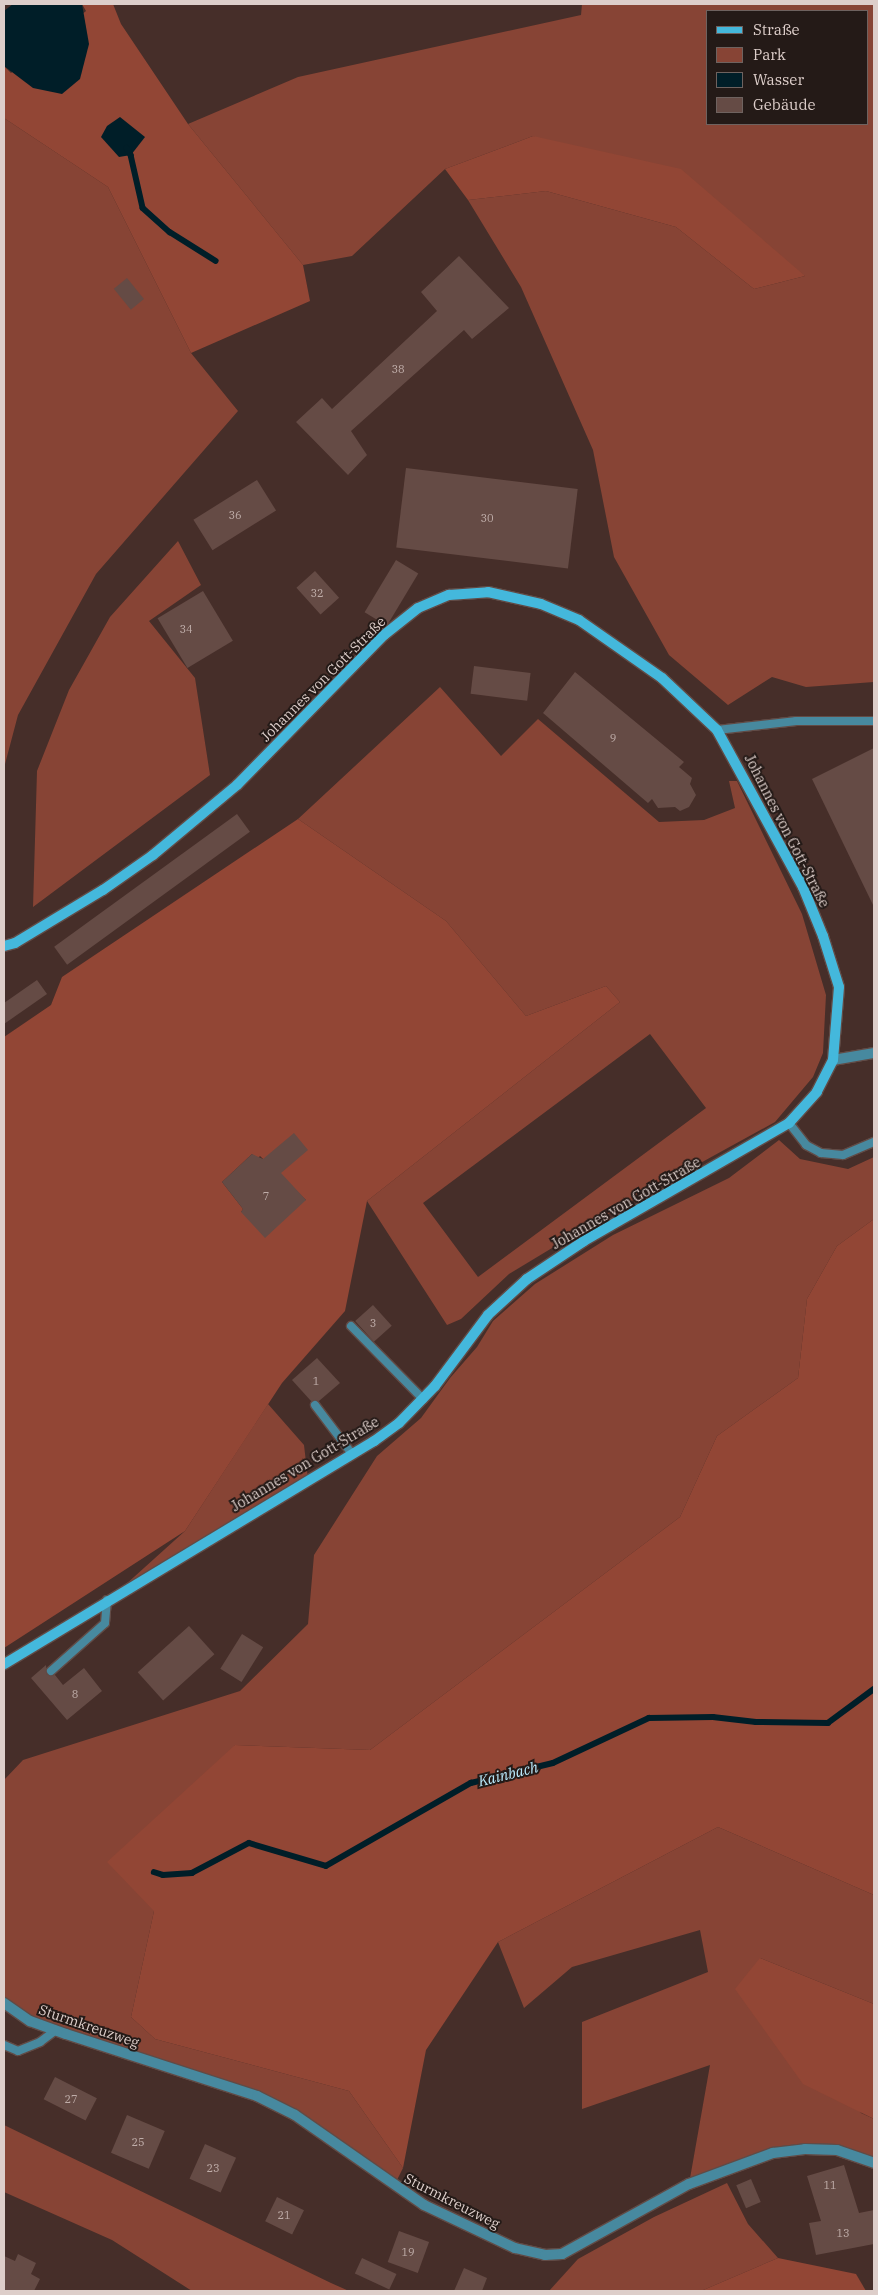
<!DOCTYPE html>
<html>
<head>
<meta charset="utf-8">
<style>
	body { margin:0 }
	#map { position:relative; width:878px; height:2295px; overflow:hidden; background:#462e29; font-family:"IBM Plex Serif",serif }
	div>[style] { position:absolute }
	.green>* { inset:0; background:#874435 }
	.forest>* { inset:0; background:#924635 }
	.water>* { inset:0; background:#001e28 }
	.stream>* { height:5.5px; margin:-2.75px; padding:0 2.75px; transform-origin:2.75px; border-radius:2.75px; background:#001e28 }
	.building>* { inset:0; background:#654b45; transform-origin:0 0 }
	.roads { filter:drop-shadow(1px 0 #614b46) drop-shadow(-1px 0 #614b46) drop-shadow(0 1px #614b46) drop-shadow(0 -1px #614b46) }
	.lane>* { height:8px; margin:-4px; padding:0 4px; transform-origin:4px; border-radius:4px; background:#47899f }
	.street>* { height:10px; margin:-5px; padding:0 5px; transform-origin:5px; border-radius:5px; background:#47899f }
	.secondary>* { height:10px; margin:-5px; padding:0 5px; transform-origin:5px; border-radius:5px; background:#44b8dc }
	span { translate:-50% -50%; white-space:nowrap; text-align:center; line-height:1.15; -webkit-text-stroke:4px #241a17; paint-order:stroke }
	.number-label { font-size:11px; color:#bfada9 }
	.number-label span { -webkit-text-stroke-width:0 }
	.street-label { font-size:14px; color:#ddceca }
	.water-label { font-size:15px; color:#b9e9fb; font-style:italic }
	.frame { position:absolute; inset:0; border:5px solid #ddceca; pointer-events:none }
	.legend { position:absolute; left:706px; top:10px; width:162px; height:115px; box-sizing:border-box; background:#241a17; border:1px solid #6e625f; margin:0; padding:6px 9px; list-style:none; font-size:15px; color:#ddceca }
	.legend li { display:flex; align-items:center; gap:10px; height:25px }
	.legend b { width:25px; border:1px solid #6e625f }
</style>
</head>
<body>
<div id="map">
	<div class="green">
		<i style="clip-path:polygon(evenodd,582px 4px,874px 4px,874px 682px,806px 687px,772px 677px,728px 705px,669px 655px,614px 557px,593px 450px,521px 287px,468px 200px,546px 191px,676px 227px,754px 289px,805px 276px,533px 136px,445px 169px,352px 256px,303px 265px,188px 124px,298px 77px,581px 15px,582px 4px,707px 11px,867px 11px,867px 124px,707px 124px,707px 11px)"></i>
		<i style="clip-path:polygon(4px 118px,108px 187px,191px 353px,238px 411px,96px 574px,18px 715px,4px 768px)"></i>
		<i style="clip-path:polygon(178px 541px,201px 585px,149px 621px,195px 678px,210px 775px,33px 907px,37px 771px,69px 690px,110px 617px)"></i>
		<i style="clip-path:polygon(evenodd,440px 687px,501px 756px,538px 719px,659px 822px,704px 820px,735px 808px,729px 781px,737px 781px,802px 914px,826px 995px,823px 1053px,813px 1077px,775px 1122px,615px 1210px,509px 1274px,461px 1319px,447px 1325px,367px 1201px,620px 1002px,606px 986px,526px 1016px,446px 921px,298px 819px,440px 687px,650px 1034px,706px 1108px,478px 1277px,423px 1203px,650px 1034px)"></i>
		<i style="clip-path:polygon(779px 1140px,800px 1159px,848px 1169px,874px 1157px,874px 1219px,837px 1246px,807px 1299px,798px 1378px,717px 1436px,680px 1517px,370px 1750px,235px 1745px,154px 1911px,131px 2017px,155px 2039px,349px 2091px,403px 2168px,394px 2186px,257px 2096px,66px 2034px,4px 2003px,4px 1780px,23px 1760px,240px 1691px,308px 1624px,314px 1555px,377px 1456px,421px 1418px,450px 1378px,477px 1347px,493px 1321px,535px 1284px,613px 1235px,729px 1178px)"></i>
		<i style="clip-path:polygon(268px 1404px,304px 1445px,308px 1479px,114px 1595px,185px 1531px)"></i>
		<i style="clip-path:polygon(718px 1827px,874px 1895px,874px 2004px,760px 1958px,861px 2113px,874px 2119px,874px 2163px,837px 2150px,773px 2153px,689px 2184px,710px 2065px,582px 2109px,582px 2022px,708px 1972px,700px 1930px,572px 1967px,524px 2008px,498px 1942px)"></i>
		<i style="clip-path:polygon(4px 2125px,331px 2283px,349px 2291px,192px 2291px,112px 2240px,4px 2192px)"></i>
		<i style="clip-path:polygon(727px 2183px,748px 2224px,778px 2258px,701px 2291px,549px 2291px,578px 2259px,654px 2217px)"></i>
	</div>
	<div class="forest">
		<i style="clip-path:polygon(82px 4px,113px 4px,121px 24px,188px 124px,303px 265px,310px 301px,191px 353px,108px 187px,4px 118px,4px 66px,11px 73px,86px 11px)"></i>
		<i style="clip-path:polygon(533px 136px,681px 169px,805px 276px,754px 289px,676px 227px,546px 191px,468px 200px,445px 169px)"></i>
		<i style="clip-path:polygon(evenodd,298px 819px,446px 921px,526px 1016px,606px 986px,620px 1002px,367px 1201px,345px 1311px,282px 1383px,185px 1531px,4px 1648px,4px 1037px,51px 1005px,62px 977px,298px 819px,252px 1154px,257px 1159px,260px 1156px,306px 1200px,241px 1212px,243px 1209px,222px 1182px,252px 1154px)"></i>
		<i style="clip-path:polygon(874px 1219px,874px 1895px,718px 1827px,498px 1942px,426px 2050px,403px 2168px,349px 2091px,155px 2039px,131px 2017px,154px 1911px,107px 1862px,235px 1745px,370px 1750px,680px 1517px,717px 1436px,798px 1378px,807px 1299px,837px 1246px)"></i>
		<i style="clip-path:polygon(760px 1958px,874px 2004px,874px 2119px,803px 2084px,735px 1989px)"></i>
		<i style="clip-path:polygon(778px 2258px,856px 2274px,866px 2291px,701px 2291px)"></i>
	</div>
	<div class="water">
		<i style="clip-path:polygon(13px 4px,82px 4px,89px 44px,80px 79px,62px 94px,33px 88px,4px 66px,4px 11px)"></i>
		<i style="clip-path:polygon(120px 117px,145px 137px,131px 155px,119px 157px,101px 137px,107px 126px)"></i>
	</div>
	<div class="stream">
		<i style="left:127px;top:148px;width:8px;rotate:60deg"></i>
		<i style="left:131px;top:155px;width:54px;rotate:77.2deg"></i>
		<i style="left:143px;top:208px;width:36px;rotate:42deg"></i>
		<i style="left:170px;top:232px;width:54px;rotate:32.2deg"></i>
		<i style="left:154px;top:1872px;width:9px;rotate:18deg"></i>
		<i style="left:163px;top:1875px;width:29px;rotate:-4deg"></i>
		<i style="left:192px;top:1873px;width:64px;rotate:-27.8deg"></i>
		<i style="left:249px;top:1843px;width:80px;rotate:16.6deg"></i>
		<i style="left:326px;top:1866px;width:167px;rotate:-29.8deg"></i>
		<i style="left:471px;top:1783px;width:84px;rotate:-13.7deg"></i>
		<i style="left:553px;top:1763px;width:106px;rotate:-25.1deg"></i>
		<i style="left:649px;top:1718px;width:64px;rotate:-0.9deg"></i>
		<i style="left:713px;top:1717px;width:43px;rotate:6.6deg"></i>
		<i style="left:756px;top:1722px;width:72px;rotate:0.8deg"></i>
		<i style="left:828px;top:1723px;width:57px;rotate:-36.5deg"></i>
	</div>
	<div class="building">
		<i style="clip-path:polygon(459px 256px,509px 308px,472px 339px,464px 330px,351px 431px,367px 455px,348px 475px,296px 422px,322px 398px,332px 409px,437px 311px,421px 292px)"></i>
		<i style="left:127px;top:278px;width:27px;height:17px;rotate:51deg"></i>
		<i style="left:406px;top:468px;width:173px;height:80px;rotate:7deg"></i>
		<i style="left:257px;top:480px;width:36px;height:75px;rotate:58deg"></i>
		<i style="left:396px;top:560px;width:26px;height:61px;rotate:31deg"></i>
		<i style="left:315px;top:571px;width:36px;height:25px;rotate:48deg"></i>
		<i style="left:203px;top:591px;width:58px;height:53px;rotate:59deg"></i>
		<i style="left:474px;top:666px;width:57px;height:28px;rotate:7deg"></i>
		<i style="clip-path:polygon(575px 672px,684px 762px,679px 767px,692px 778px,690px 784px,696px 795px,689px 807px,680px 811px,675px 807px,658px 808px,652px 799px,648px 803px,543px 713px)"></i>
		<i style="clip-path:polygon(874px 748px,874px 907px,812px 779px)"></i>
		<i style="left:237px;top:814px;width:22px;height:226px;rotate:54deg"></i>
		<i style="clip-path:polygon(37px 980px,47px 994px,4px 1024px,4px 1003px)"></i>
		<i style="clip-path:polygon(294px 1133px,308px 1150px,281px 1173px,306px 1200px,265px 1238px,241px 1212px,243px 1209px,222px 1182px,252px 1154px,263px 1159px)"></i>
		<i style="left:373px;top:1305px;width:28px;height:24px;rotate:48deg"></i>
		<i style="clip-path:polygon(317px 1358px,340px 1383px,319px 1401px,311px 1401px,292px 1380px)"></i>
		<i style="left:189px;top:1626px;width:38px;height:69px;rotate:48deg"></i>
		<i style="left:242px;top:1634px;width:25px;height:41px;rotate:32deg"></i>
		<i style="clip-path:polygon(46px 1665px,47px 1675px,55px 1675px,63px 1685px,84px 1668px,102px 1691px,67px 1720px,31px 1678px)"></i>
		<i style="left:55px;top:2077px;width:47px;height:25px;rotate:27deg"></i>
		<i style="left:127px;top:2115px;width:41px;height:41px;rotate:23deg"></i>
		<i style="left:205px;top:2144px;width:34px;height:38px;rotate:24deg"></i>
		<i style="clip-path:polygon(844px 2165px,859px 2213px,874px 2210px,874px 2244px,816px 2255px,809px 2223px,821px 2221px,807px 2176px)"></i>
		<i style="left:751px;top:2179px;width:25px;height:16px;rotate:67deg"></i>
		<i style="left:277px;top:2197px;width:30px;height:27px;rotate:26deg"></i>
		<i style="left:399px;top:2231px;width:32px;height:33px;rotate:20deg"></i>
		<i style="clip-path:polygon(18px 2254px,36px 2263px,31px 2274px,40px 2279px,34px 2291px,4px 2291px,4px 2256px,15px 2261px)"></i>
		<i style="left:362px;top:2258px;width:38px;height:17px;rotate:25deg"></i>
		<i style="clip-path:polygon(464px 2268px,487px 2278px,482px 2291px,454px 2291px)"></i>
	</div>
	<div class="roads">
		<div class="lane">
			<i style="left:717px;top:730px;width:80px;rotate:-6.5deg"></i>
			<i style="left:796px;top:721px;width:78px"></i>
			<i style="left:789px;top:1123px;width:28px;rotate:52deg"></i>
			<i style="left:806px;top:1145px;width:17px;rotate:28deg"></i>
			<i style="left:821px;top:1153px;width:22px;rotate:5deg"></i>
			<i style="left:843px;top:1155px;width:34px;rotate:-23deg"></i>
			<i style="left:351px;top:1326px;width:103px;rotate:45.4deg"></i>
			<i style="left:315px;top:1405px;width:61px;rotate:52.9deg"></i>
			<i style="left:51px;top:1671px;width:72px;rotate:-41.6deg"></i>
			<i style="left:105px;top:1623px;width:23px;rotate:-85deg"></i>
			<i style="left:4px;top:2045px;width:15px;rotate:23deg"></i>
			<i style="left:18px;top:2051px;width:24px;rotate:-22deg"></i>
			<i style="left:40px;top:2042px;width:20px;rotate:-37deg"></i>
		</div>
		<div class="street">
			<i style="left:833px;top:1060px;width:42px;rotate:-9.7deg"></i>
			<i style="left:4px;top:2003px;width:32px;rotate:35deg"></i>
			<i style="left:30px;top:2021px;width:38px;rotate:20deg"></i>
			<i style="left:66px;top:2034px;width:201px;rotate:18deg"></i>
			<i style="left:257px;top:2096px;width:42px;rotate:26.6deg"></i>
			<i style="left:295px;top:2115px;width:157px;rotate:34.9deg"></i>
			<i style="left:424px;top:2205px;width:101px;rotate:25.3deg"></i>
			<i style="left:515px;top:2248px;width:31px;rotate:13deg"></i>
			<i style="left:545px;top:2255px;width:17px;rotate:-3deg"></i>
			<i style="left:562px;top:2254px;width:145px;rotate:-28.9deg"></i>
			<i style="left:689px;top:2184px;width:90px;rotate:-20.3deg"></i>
			<i style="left:773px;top:2153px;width:32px;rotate:-7deg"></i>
			<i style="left:805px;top:2149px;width:32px;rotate:2deg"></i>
			<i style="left:837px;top:2150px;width:39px;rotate:19deg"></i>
		</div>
		<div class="secondary">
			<i style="left:4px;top:946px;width:11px;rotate:-15deg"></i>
			<i style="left:15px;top:943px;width:103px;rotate:-31.1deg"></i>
			<i style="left:103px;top:890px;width:61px;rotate:-35deg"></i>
			<i style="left:153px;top:855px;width:109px;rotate:-39.8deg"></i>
			<i style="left:237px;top:785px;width:210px;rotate:-45.6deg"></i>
			<i style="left:384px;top:635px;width:43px;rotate:-38.5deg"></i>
			<i style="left:418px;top:608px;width:34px;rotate:-23deg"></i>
			<i style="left:449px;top:595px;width:39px;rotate:-4deg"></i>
			<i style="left:488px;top:592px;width:54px;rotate:12.8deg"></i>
			<i style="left:541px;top:604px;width:41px;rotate:22.8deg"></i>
			<i style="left:579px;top:620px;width:101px;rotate:34.9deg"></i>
			<i style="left:662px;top:678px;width:76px;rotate:43.4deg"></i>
			<i style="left:717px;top:730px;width:179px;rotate:61.3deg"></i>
			<i style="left:803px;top:887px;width:53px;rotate:67.8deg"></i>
			<i style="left:823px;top:936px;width:53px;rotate:72.6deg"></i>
			<i style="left:839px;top:987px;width:73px;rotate:94.7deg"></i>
			<i style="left:833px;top:1060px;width:36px;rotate:117deg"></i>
			<i style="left:817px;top:1092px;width:42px;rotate:132.1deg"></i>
			<i style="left:789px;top:1123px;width:237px;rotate:150.1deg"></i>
			<i style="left:584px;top:1241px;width:69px;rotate:146.3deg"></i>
			<i style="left:527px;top:1279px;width:53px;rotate:137.3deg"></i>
			<i style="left:488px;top:1315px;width:89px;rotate:126.7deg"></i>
			<i style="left:435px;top:1386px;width:52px;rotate:134.2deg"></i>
			<i style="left:399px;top:1423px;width:31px;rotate:144deg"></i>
			<i style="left:374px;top:1441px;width:432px;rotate:148.9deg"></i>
		</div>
	</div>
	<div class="number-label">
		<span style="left:398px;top:369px">38</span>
		<span style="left:235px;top:515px">36</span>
		<span style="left:487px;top:518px">30</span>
		<span style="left:317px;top:593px">32</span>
		<span style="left:186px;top:629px">34</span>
		<span style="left:613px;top:738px">9</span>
		<span style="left:266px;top:1196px">7</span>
		<span style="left:373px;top:1323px">3</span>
		<span style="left:316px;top:1381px">1</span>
		<span style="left:75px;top:1694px">8</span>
		<span style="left:71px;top:2099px">27</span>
		<span style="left:138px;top:2142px">25</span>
		<span style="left:213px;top:2168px">23</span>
		<span style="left:830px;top:2185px">11</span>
		<span style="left:284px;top:2215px">21</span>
		<span style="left:843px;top:2233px">13</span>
		<span style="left:408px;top:2252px">19</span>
	</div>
	<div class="street-label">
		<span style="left:323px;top:679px;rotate:-45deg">Johannes von Gott-Straße</span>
		<span style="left:787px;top:831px;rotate:63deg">Johannes von Gott-Straße</span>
		<span style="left:626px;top:1203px;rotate:-30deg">Johannes von Gott-Straße</span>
		<span style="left:305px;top:1464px;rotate:-31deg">Johannes von Gott-Straße</span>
		<span style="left:89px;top:2026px;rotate:19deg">Sturmkreuzweg</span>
		<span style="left:452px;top:2201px;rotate:27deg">Sturmkreuzweg</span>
	</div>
	<div class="water-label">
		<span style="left:508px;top:1774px;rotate:-14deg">Kainbach</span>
	</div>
	<div class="frame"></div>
	<ul class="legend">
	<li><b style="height:6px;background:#44b8dc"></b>Straße</li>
	<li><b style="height:14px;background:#874435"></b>Park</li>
	<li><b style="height:14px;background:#001e28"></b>Wasser</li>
	<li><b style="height:14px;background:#654b45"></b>Gebäude</li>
	</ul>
</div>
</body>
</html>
